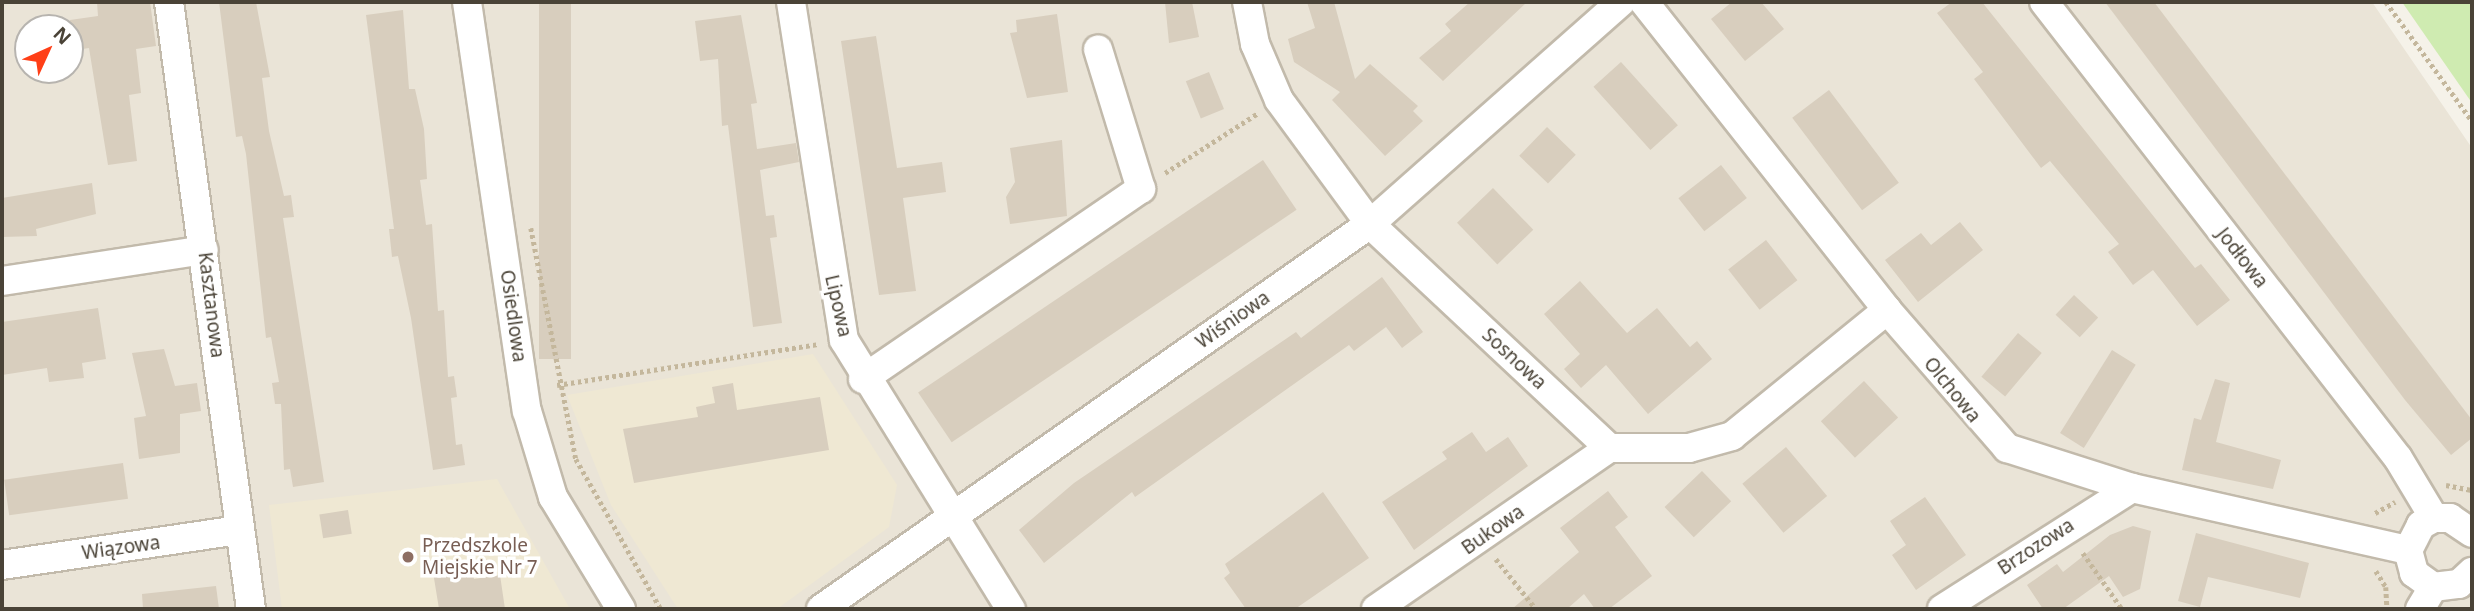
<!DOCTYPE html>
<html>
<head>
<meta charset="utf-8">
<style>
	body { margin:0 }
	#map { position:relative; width:2474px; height:611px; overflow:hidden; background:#f5f2e9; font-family:"Noto Sans",sans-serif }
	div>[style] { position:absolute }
	.residential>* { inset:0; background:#eae4d7 }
	.education>* { inset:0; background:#efe8d3 }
	.green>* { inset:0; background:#cfebb1 }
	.building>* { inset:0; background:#d8cebe; transform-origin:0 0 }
	.path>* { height:4.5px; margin-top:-2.25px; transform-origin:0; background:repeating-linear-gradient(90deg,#c4b79c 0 3.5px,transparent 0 7px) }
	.roads { filter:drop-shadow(2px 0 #c2baab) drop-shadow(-2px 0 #c2baab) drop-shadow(0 2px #c2baab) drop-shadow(0 -2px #c2baab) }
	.minor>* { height:28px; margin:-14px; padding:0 14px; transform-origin:14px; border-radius:14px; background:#fff }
	.dots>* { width:19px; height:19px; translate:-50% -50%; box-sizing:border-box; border:4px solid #fff; border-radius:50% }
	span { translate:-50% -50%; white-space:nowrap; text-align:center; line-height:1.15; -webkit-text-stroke:7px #fff; paint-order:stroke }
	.street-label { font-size:19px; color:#4a4337 }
	.education-label { font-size:19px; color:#785e54 }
	.left { translate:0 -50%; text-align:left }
	.frame { position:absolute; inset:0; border:4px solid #4a4337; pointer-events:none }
	.north { position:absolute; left:14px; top:14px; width:70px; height:70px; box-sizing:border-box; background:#fff; border:2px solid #b7b4af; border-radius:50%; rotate:45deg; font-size:19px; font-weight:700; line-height:28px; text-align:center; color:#4a4337 }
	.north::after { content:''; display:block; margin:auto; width:24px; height:32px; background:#ff3f17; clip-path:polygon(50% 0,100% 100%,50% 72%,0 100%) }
</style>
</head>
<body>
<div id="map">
	<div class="residential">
		<i style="clip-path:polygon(evenodd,2px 2px,2372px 2px,2472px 148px,2472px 609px,2px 609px,2px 2px,28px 28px,70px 28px,70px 70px,28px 70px,28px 28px)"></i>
	</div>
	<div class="education">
		<i style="clip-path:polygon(813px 354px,897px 485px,889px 527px,777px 609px,678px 609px,611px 505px,567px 395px)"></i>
		<i style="clip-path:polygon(497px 479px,570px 609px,282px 609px,269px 505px)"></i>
	</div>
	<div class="green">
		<i style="clip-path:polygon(2402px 2px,2472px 2px,2472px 103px)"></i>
	</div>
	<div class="building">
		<i style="clip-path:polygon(97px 2px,150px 2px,156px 46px,136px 49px,141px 93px,129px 95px,137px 161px,108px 165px,89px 48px,70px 51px,70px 20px,98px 16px)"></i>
		<i style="clip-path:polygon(219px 2px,256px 2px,270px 77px,262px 78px,269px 131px,284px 196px,291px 195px,294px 217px,283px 218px,324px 482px,293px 487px,290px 469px,284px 470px,281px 404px,275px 404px,272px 383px,279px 382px,271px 337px,266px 338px,246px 154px,242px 136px,236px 137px)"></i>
		<i style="left:539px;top:2px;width:32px;height:357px"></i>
		<i style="clip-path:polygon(1165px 2px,1192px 2px,1199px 37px,1169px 43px)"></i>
		<i style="clip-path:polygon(1307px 2px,1334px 2px,1355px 79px,1370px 64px,1418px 106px,1413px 111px,1423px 121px,1385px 156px,1332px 100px,1340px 92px,1294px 62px,1288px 39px,1315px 28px)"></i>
		<i style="clip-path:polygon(1470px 2px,1527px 2px,1443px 81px,1419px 58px,1451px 31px,1445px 24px)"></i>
		<i style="clip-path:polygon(1732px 2px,1761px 2px,1784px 29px,1745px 61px,1711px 19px)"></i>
		<i style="clip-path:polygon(1952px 2px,1982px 2px,2195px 268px,2201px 264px,2230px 300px,2197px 326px,2153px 270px,2133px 285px,2108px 252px,2119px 244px,2050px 161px,2041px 168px,1974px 79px,1983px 72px,1937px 13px)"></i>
		<i style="clip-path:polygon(2105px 2px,2154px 2px,2472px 420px,2472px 438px,2451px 455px,2405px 400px)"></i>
		<i style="clip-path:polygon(403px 10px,409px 89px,415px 89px,424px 129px,427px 179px,420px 180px,426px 225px,432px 224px,438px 311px,444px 310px,448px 377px,454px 376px,457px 397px,451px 398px,456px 445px,462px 444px,465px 465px,433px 470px,411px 318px,398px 256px,392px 257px,389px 229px,394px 229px,366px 15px)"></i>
		<i style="clip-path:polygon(1057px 14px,1068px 92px,1027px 98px,1010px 33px,1017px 32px,1016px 20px)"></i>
		<i style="clip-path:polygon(741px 15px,757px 103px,751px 104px,757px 149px,796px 143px,799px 162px,760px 170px,766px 216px,774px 215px,777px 237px,770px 238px,782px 323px,753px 327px,728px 125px,722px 126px,718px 59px,700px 61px,695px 21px)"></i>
		<i style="clip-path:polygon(876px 36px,897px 168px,942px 162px,946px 192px,903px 198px,916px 291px,879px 295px,841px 41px)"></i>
		<i style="left:1621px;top:62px;width:85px;height:37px;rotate:48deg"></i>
		<i style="left:1209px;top:72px;width:40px;height:25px;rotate:68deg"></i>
		<i style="left:1829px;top:90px;width:116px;height:46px;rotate:53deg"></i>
		<i style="left:1547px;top:127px;width:40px;height:40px;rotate:44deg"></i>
		<i style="clip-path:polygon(1062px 140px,1067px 216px,1010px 224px,1006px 197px,1015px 182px,1010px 148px)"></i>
		<i style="left:1263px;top:160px;width:60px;height:416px;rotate:56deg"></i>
		<i style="left:1721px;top:165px;width:42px;height:54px;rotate:52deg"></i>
		<i style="clip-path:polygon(92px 183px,96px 214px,36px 229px,37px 236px,2px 237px,2px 198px)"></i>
		<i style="left:1493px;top:188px;width:58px;height:50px;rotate:46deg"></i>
		<i style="clip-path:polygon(1960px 222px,1983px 250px,1918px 302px,1885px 260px,1921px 233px,1931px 245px)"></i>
		<i style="left:1766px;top:240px;width:51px;height:48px;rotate:52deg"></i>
		<i style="clip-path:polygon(1382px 277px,1423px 332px,1402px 348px,1386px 327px,1354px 351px,1349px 345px,1135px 497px,1132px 492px,1044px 563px,1019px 530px,1074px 483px,1296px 332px,1301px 338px)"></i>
		<i style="clip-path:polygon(1580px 281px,1627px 333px,1657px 308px,1690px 347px,1697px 341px,1712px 359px,1648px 414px,1606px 365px,1581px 388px,1564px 369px,1580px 354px,1544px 314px)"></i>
		<i style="left:2074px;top:295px;width:33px;height:27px;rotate:43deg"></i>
		<i style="clip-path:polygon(98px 308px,106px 359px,82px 363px,84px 378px,49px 382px,47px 368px,2px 375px,2px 322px)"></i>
		<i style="left:2018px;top:333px;width:31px;height:57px;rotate:40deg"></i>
		<i style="clip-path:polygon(164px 349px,175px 386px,197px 383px,201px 411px,180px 414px,180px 453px,139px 459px,134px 418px,146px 416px,132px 353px)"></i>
		<i style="left:2112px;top:350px;width:28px;height:98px;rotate:32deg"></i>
		<i style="clip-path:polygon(2215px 379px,2230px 383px,2216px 442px,2281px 460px,2273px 489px,2182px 470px,2194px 418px,2201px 420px)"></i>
		<i style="left:1864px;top:381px;width:50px;height:59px;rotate:47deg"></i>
		<i style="clip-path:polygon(733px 383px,737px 410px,820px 397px,829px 450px,634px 483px,623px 429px,698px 417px,696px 407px,715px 403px,712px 387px)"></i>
		<i style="clip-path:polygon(1472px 432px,1486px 452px,1508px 437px,1528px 466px,1414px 550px,1382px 502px,1447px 459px,1442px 452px)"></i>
		<i style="left:1786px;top:447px;width:64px;height:57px;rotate:50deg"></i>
		<i style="left:123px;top:463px;width:36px;height:120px;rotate:82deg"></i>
		<i style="left:1702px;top:471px;width:42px;height:52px;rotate:46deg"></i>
		<i style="clip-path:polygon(1608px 491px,1628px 517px,1615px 527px,1652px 576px,1609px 609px,1595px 609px,1584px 594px,1567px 609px,1512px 609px,1579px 552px,1560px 528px)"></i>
		<i style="clip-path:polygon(1323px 492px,1369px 558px,1295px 609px,1246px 609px,1224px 578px,1230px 573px,1225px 564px)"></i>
		<i style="clip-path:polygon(1925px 497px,1966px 555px,1916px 590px,1892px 555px,1906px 545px,1890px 521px)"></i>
		<i style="left:348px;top:510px;width:24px;height:29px;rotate:81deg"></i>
		<i style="clip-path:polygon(2133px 526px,2151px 531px,2140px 589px,2123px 597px,2109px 576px,2063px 609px,2043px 609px,2027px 585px,2057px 564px,2063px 572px,2110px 535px)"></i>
		<i style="clip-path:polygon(2196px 533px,2309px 563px,2300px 598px,2208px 577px,2200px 607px,2178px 601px)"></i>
		<i style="clip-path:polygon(472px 566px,474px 579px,500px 575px,505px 609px,439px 609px,433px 572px)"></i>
		<i style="clip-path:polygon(216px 586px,219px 609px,143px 609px,142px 594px)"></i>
	</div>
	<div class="path">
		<i style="left:2386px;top:2px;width:147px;rotate:54.1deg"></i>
		<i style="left:1165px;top:173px;width:111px;rotate:-32.8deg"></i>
		<i style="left:531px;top:228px;width:235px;rotate:79deg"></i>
		<i style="left:576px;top:459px;width:172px;rotate:60.5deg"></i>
		<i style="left:557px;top:385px;width:264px;rotate:-8.9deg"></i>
		<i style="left:2446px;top:485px;width:26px;rotate:11deg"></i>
		<i style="left:2375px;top:513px;width:23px;rotate:-29deg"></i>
		<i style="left:2083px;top:553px;width:68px;rotate:55.1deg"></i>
		<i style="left:1496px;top:559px;width:64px;rotate:51.3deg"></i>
		<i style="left:2376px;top:571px;width:19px;rotate:58deg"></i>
		<i style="left:2386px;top:587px;width:22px;rotate:87deg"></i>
	</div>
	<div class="roads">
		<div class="minor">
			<i style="left:169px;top:2px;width:613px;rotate:82.31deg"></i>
			<i style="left:467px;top:2px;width:413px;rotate:81.7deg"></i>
			<i style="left:527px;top:411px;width:90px;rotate:73.2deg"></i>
			<i style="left:553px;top:497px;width:131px;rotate:58.7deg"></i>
			<i style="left:791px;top:2px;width:342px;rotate:81.1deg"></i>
			<i style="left:844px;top:340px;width:317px;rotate:58.2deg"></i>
			<i style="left:1247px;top:2px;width:43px;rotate:79.2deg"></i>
			<i style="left:1255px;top:44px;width:61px;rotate:66.8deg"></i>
			<i style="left:1279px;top:100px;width:154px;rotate:53.7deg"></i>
			<i style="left:1370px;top:224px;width:328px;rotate:43.1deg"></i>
			<i style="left:1609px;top:448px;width:80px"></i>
			<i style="left:1689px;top:448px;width:45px;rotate:-15.6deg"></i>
			<i style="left:1732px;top:436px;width:200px;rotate:-39.1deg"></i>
			<i style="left:1644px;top:2px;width:392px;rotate:51.7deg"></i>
			<i style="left:1887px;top:310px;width:183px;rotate:49deg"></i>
			<i style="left:2007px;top:448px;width:131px;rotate:17.7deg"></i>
			<i style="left:2132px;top:488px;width:283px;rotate:12.7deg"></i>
			<i style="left:2044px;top:2px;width:577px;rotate:52.18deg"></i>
			<i style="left:2398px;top:458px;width:70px;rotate:59deg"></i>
			<i style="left:2px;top:281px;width:204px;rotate:-8.7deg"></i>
			<i style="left:863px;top:379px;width:337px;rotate:-34.4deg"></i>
			<i style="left:1141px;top:189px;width:146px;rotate:-107.1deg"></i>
			<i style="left:2472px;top:533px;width:27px;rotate:-146deg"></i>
			<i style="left:2450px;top:518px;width:16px;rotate:180deg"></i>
			<i style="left:2434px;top:518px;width:15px;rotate:152deg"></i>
			<i style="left:2421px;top:525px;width:28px;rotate:117deg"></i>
			<i style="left:2408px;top:550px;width:24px;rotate:75deg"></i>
			<i style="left:2414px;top:573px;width:24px;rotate:36deg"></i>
			<i style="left:2433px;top:587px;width:26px;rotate:-7deg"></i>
			<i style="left:2459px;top:584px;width:18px;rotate:-43deg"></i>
			<i style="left:2px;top:565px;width:240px;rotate:-8.4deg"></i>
			<i style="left:821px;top:609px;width:671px;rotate:-35.04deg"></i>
			<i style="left:1370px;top:224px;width:335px;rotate:-41.5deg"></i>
			<i style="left:1376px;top:609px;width:283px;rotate:-34.6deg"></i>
			<i style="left:1942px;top:609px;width:225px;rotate:-32.5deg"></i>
			<i style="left:2420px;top:609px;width:26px;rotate:-59deg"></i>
		</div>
	</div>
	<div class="dots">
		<i style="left:408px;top:557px;background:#8d6e63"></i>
	</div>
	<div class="street-label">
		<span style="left:2242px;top:258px;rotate:52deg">Jodłowa</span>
		<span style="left:211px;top:305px;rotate:83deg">Kasztanowa</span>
		<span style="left:838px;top:306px;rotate:77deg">Lipowa</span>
		<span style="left:513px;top:316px;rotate:82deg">Osiedlowa</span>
		<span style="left:1233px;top:320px;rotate:-35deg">Wiśniowa</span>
		<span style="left:1514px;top:359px;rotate:43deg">Sosnowa</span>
		<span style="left:1952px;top:390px;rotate:51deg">Olchowa</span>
		<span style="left:1493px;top:530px;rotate:-35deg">Bukowa</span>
		<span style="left:2036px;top:547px;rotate:-33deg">Brzozowa</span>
		<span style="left:121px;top:548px;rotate:-8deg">Wiązowa</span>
	</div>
	<div class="education-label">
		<span class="left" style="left:422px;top:557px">Przedszkole<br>Miejskie Nr 7</span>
	</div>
	<div class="frame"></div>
	<div class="north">N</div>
</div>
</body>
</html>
